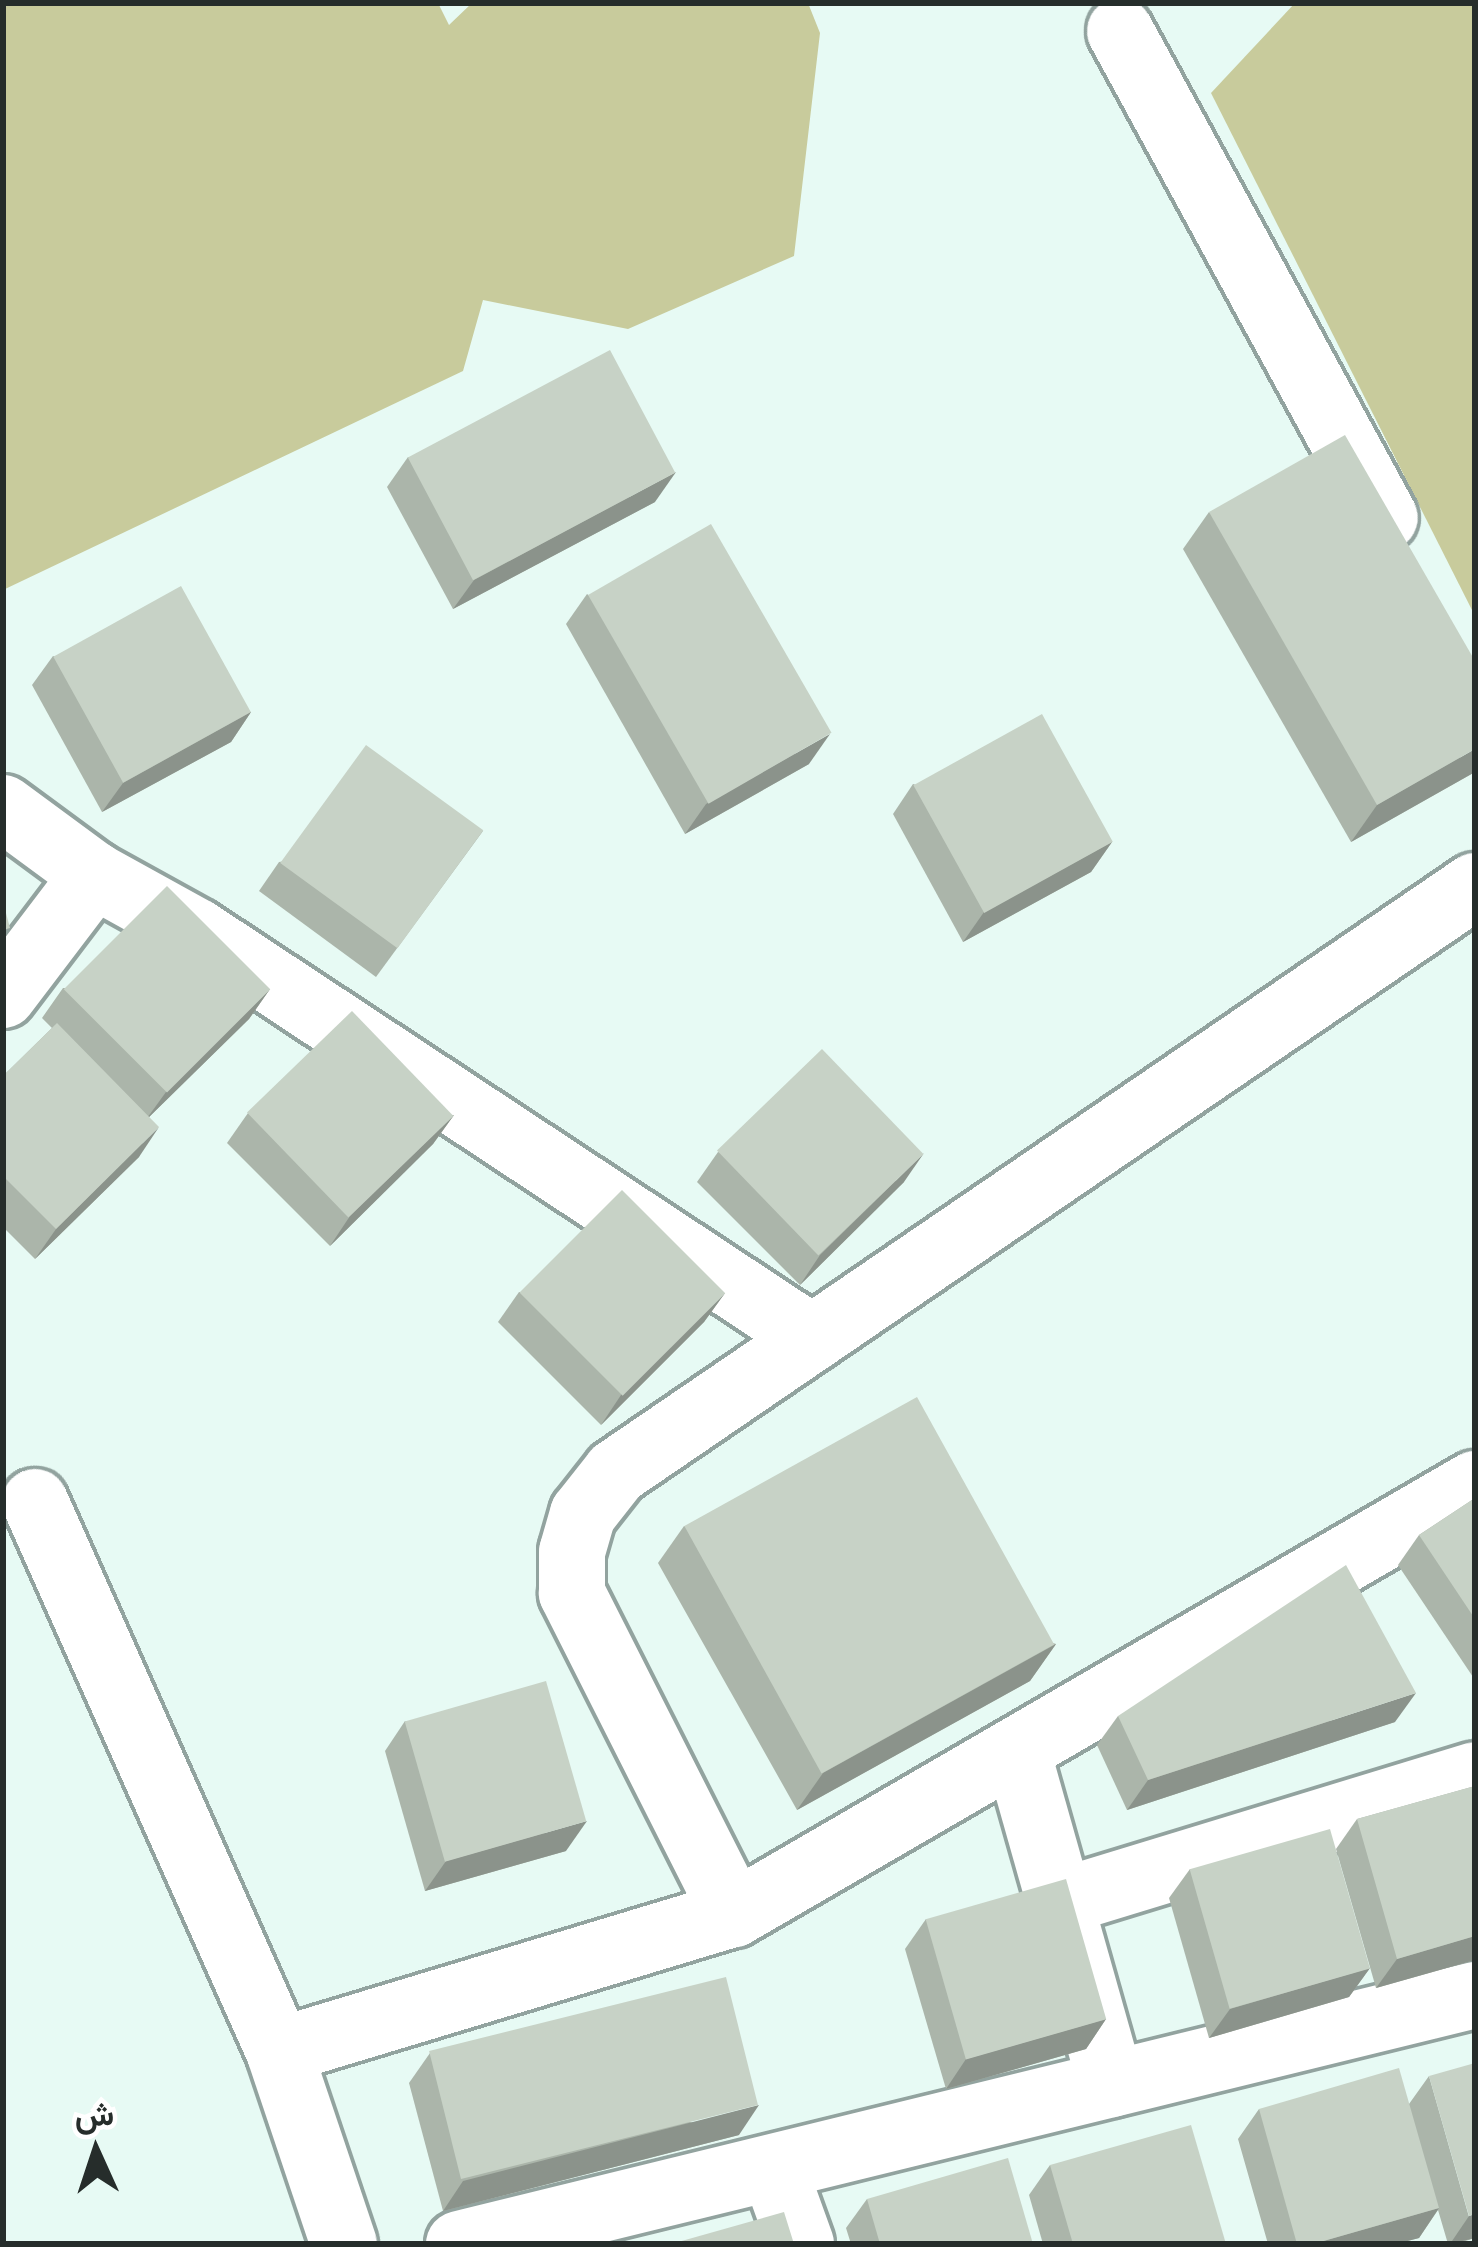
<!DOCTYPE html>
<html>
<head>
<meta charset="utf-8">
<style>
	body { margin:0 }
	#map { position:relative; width:1478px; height:2247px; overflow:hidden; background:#e7faf4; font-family:Karla,Vazirmatn,sans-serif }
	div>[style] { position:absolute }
	.green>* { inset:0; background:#c8cb9c }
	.roads { filter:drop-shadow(3px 0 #92a39f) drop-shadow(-3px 0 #92a39f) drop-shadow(0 3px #92a39f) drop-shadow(0 -3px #92a39f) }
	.minor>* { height:66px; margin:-33px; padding:0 33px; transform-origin:33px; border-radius:33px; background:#fff }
	.wall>* { inset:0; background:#abb5aa }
	.shaded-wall>* { inset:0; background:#8b938b }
	.building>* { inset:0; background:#c7d2c6; transform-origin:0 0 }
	span { translate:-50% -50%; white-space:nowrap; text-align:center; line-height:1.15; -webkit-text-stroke:10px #fff; paint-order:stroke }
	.frame { position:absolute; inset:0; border:6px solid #262d2b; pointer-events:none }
	.north { position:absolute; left:36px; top:2091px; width:120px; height:120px; -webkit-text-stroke:9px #fff; paint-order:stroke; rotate:357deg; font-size:33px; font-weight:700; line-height:48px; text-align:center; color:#262d2b }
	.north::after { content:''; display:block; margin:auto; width:42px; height:54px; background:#262d2b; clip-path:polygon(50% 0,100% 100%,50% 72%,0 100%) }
</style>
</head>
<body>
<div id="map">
	<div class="green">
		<i style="clip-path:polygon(3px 3px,438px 3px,449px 25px,472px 3px,808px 3px,820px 33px,794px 256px,628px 329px,483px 300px,463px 371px,3px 590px)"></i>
		<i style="clip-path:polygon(1295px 3px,1475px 3px,1475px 616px,1211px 93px)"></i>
	</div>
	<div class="roads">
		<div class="minor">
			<i style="left:1120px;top:31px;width:554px;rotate:61.45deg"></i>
			<i style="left:3px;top:808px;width:113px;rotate:36.4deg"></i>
			<i style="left:94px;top:875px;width:118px;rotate:29deg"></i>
			<i style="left:197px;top:932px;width:737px;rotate:33.43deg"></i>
			<i style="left:3px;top:995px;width:151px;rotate:-52.8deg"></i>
			<i style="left:35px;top:1502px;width:601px;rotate:66.04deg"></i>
			<i style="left:279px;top:2051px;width:204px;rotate:71.4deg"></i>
			<i style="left:1017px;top:1751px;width:346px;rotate:74.2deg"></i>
			<i style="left:1060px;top:1902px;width:434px;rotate:-17deg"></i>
			<i style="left:734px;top:1914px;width:360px;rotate:-116.8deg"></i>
			<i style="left:572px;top:1593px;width:41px;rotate:-90deg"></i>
			<i style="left:572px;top:1552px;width:40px;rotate:-74deg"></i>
			<i style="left:583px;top:1514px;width:53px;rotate:-51.8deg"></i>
			<i style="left:616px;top:1472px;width:1040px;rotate:-34.3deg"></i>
			<i style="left:279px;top:2051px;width:475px;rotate:-16.8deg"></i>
			<i style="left:734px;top:1914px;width:857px;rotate:-30.13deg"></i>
			<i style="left:774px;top:2169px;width:80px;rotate:70.2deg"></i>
			<i style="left:459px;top:2244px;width:1046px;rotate:-13.77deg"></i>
		</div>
	</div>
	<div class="wall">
		<i style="clip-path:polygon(408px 457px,655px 502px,453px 609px,387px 487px)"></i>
		<i style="clip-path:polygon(1209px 512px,1475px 772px,1351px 842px,1183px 549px)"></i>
		<i style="clip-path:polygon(587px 594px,809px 764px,685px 834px,566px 624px)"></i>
		<i style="clip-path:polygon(53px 656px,251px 712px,231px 742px,102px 812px,32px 685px)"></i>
		<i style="clip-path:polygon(913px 784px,1112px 842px,1091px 872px,963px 942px,893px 814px)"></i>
		<i style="clip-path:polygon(483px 831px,376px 977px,259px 891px,279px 862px)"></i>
		<i style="clip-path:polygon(63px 988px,270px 989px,249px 1019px,149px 1117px,139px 1157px,35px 1259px,3px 1227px,3px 1076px,52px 1028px,42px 1018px)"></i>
		<i style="clip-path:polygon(248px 1113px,454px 1115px,433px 1144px,330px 1246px,227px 1143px)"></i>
		<i style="clip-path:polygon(718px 1152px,904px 1182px,800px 1285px,697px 1182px)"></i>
		<i style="clip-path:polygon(519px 1292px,725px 1293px,704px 1322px,601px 1425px,498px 1322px)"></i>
		<i style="clip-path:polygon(1475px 1498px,1475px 1680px,1398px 1565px,1419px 1535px)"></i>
		<i style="clip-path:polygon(684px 1526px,1056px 1644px,1030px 1681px,797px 1810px,658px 1563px)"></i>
		<i style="clip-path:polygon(1118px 1716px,1395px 1722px,1127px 1810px,1097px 1745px)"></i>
		<i style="clip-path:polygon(405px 1721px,566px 1851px,425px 1891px,385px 1751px)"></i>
		<i style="clip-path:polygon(1475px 1786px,1475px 1960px,1376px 1988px,1336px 1849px,1357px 1819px)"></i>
		<i style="clip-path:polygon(1190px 1869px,1370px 1968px,1349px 1997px,1209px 2038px,1169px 1898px)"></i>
		<i style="clip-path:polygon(926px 1919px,1106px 2019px,1086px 2049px,946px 2089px,905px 1949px)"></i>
		<i style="clip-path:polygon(430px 2053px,739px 2135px,443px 2211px,409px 2083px)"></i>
		<i style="clip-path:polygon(1429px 2076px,1475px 2238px,1456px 2244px,1448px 2244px,1438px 2210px,1419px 2238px,1396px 2244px,1268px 2244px,1238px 2139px,1259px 2109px,1409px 2104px)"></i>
		<i style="clip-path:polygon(1050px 2165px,1226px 2244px,1043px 2244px,1029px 2195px)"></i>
		<i style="clip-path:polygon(867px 2199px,1033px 2244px,851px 2244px,846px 2228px)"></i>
	</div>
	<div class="shaded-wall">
		<i style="clip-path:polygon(676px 472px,655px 502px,453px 609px,474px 580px)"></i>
		<i style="clip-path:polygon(251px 712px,231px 742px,102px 812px,123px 783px)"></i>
		<i style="clip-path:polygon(830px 734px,809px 764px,685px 834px,706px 804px)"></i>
		<i style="clip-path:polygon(1475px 749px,1475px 772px,1351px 842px,1377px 805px)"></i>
		<i style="clip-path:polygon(1112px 842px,1091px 872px,963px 942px,984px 912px)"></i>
		<i style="clip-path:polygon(270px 989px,249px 1019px,145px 1121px,166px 1092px)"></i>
		<i style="clip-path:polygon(454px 1115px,433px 1144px,330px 1246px,350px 1216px)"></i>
		<i style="clip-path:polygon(159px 1127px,139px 1157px,35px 1259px,56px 1229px)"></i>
		<i style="clip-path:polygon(924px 1153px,904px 1182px,800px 1285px,820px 1255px)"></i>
		<i style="clip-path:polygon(725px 1293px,704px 1322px,601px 1425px,621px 1395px)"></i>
		<i style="clip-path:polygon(1056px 1644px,1030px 1681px,797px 1810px,823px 1773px)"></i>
		<i style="clip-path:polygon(1416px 1693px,1395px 1722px,1127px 1810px,1148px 1780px)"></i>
		<i style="clip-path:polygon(587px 1821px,566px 1851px,425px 1891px,446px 1861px)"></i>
		<i style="clip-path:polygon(1475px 1936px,1475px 1960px,1376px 1988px,1397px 1959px)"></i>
		<i style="clip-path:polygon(1370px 1968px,1349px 1997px,1209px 2038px,1230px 2009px)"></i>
		<i style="clip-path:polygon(1106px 2019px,1086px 2049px,946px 2089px,966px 2059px)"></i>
		<i style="clip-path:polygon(759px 2105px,739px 2135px,443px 2211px,463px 2181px)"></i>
		<i style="clip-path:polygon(1439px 2208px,1419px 2238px,1396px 2244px,1313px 2244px)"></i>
		<i style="clip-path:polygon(1475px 2214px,1475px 2238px,1450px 2244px,1469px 2216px)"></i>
	</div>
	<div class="building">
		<i style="left:610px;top:350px;width:139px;height:229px;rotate:62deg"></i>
		<i style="clip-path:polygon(1345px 435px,1475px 661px,1475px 749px,1377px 805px,1209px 512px)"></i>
		<i style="left:711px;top:524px;width:241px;height:142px;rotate:60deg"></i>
		<i style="left:181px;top:586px;width:144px;height:146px;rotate:61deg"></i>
		<i style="left:1042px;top:714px;width:146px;height:147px;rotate:61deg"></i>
		<i style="left:366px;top:745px;width:145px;height:146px;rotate:36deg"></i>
		<i style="left:167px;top:886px;width:146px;height:146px;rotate:45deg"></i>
		<i style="clip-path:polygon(3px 902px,10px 928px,3px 930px)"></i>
		<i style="left:352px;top:1011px;width:146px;height:146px;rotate:46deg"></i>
		<i style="clip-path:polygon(57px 1023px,159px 1127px,56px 1229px,3px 1176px,3px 1076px)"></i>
		<i style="left:822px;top:1049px;width:146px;height:146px;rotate:46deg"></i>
		<i style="left:622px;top:1190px;width:146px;height:145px;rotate:45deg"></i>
		<i style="left:917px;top:1397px;width:283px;height:266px;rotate:61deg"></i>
		<i style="clip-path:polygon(1475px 1498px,1475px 1619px,1419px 1535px)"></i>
		<i style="clip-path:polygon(1346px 1565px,1416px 1693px,1148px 1780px,1118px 1716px)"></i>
		<i style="left:546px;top:1681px;width:146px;height:147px;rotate:74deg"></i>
		<i style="clip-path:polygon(1475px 1786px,1475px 1936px,1397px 1959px,1357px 1819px)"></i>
		<i style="left:1330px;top:1829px;width:145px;height:146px;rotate:74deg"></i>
		<i style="left:1066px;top:1879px;width:146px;height:146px;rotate:74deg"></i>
		<i style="left:726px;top:1977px;width:132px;height:306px;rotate:76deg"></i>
		<i style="clip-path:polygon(1475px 2063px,1475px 2214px,1469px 2216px,1429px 2076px)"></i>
		<i style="clip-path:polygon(1399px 2068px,1439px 2208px,1313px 2244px,1297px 2244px,1259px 2109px)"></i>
		<i style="clip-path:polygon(1191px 2125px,1226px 2244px,1073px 2244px,1050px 2165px)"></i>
		<i style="clip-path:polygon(1008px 2158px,1033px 2244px,880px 2244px,867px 2199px)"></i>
		<i style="clip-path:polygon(784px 2212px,794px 2244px,671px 2244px)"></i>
	</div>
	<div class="frame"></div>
	<div class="north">ش</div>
</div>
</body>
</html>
